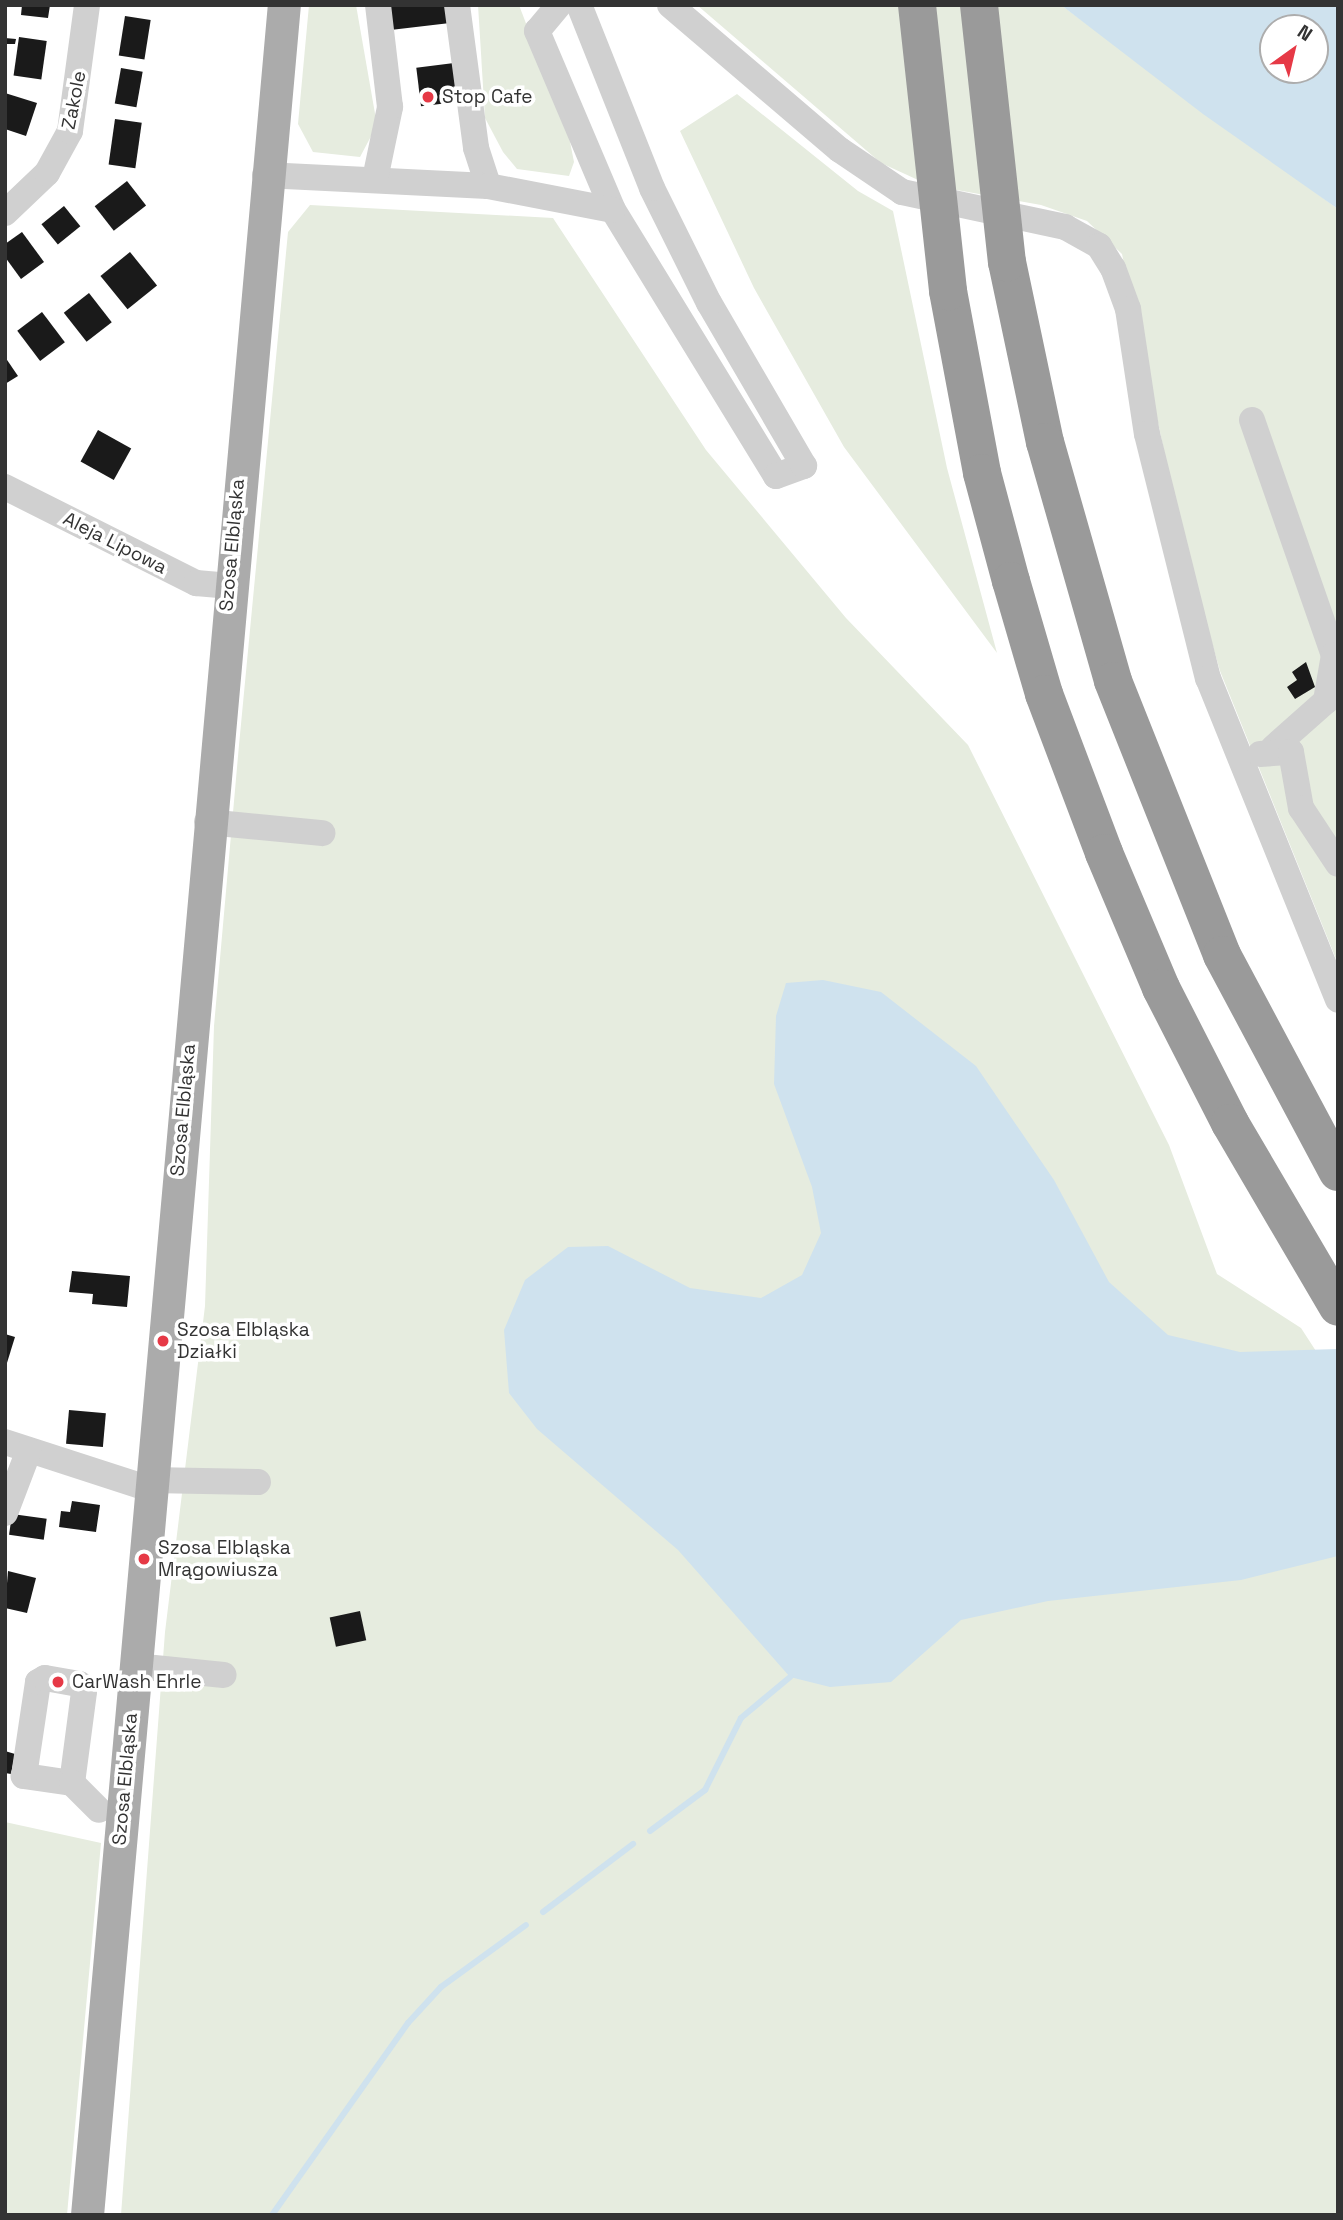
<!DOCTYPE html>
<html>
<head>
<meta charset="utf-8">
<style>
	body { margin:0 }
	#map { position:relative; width:1343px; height:2220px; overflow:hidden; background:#fff; font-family:"Space Grotesk",sans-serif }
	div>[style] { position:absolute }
	.green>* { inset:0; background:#e6ecdf }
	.water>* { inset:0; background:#cfe2ee }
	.stream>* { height:6px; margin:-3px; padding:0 3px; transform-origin:3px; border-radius:3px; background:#cfe2ee }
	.building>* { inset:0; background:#1a1a1a; transform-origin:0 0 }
	.minor>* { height:26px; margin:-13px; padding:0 13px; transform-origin:13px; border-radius:13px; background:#d0d0d0 }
	.major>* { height:33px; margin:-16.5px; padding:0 16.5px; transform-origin:16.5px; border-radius:16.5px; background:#ababab }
	.highway>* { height:38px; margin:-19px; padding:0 19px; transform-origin:19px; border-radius:19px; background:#9a9a9a }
	.highway-bridge>* { height:38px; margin:-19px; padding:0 19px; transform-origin:19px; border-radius:19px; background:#9a9a9a }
	.dots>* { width:19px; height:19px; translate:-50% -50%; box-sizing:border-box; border:4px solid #fff; border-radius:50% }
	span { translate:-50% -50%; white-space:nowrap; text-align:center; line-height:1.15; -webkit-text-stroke:7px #fff; paint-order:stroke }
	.poi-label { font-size:19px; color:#333 }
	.left { translate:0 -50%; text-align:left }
	.street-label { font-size:19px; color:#333 }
	.frame { position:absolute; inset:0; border:7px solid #333; pointer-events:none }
	.north { position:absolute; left:1259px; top:14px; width:70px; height:70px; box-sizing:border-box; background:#fff; border:2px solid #adadad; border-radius:50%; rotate:34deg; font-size:19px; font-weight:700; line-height:28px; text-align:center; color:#333 }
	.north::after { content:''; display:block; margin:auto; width:24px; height:32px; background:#e63946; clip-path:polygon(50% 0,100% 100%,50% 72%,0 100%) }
</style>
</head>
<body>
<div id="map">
	<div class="green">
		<i style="clip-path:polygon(309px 5px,356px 5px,377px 125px,360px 157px,313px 152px,298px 124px)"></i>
		<i style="clip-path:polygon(478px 5px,519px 5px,569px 137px,574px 162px,569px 176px,517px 169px,503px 152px,485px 118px)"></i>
		<i style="clip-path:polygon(697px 5px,1061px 5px,1338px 209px,1338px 964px,1220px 671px,1185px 549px,1122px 254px,1087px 221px,1041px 205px,929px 185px,881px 163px)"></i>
		<i style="clip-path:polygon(737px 94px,858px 191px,893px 211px,947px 468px,997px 653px,844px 447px,754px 288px,680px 131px)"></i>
		<i style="clip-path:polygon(310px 205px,553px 218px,706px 450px,846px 618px,968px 745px,1169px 1145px,1217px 1274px,1301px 1328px,1338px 1385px,1338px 2215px,121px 2215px,165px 1632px,205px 1306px,214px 1026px,239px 745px,288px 232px)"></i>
		<i style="clip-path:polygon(5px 1822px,101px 1843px,67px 2215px,5px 2215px)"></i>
	</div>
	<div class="water">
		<i style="clip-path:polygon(evenodd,1061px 5px,1338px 5px,1338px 209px,1203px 114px,1061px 5px,1273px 28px,1315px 28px,1315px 70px,1273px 70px,1273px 28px)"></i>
		<i style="clip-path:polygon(823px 980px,881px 992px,976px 1066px,1054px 1180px,1109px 1282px,1168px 1335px,1240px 1352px,1338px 1349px,1338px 1556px,1241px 1580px,1048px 1601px,961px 1620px,891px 1682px,830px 1687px,790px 1677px,678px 1550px,537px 1429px,509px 1393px,504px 1330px,525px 1280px,568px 1247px,608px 1246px,690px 1288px,761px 1298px,802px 1275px,821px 1233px,812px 1187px,774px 1084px,776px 1016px,786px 983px)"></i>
	</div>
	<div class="stream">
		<i style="left:650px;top:1831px;width:69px;rotate:-36.7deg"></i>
		<i style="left:705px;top:1790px;width:80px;rotate:-63.4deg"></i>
		<i style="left:741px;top:1718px;width:64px;rotate:-39.9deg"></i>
		<i style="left:543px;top:1912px;width:113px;rotate:-37.1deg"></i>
		<i style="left:272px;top:2215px;width:235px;rotate:-54.7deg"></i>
		<i style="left:408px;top:2023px;width:49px;rotate:-47.5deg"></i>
		<i style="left:441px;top:1987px;width:105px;rotate:-36.1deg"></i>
	</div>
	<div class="building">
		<i style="clip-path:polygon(22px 5px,50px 5px,48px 18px,21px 15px)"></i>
		<i style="clip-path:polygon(379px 5px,447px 5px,450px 23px,382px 31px)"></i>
		<i style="left:125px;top:16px;width:26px;height:40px;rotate:9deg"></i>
		<i style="left:19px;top:37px;width:28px;height:39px;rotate:8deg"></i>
		<i style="clip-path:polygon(5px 38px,16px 39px,15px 44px,5px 44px)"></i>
		<i style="left:454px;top:63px;width:39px;height:38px;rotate:83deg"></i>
		<i style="left:121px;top:68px;width:22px;height:36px;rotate:10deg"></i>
		<i style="clip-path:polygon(5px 93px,37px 103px,26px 136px,5px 129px)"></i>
		<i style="left:115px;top:119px;width:27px;height:46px;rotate:8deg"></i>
		<i style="left:127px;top:181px;width:31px;height:41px;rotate:52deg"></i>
		<i style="left:64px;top:206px;width:26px;height:29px;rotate:51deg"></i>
		<i style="clip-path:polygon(22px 232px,44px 262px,21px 279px,5px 257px,5px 244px)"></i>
		<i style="left:130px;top:252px;width:43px;height:38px;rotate:51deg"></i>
		<i style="left:89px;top:293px;width:37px;height:32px;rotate:52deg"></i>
		<i style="left:42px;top:312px;width:38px;height:31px;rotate:53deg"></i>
		<i style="clip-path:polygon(5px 357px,18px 376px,5px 384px)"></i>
		<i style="left:98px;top:430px;width:38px;height:36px;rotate:29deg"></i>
		<i style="clip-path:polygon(1306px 662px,1315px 687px,1295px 699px,1287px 687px,1297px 680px,1292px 672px)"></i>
		<i style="clip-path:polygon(72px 1271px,130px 1276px,127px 1307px,92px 1304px,93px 1294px,69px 1292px)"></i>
		<i style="clip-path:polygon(5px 1334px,15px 1337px,6px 1366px,5px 1366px)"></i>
		<i style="left:69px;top:1410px;width:37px;height:34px;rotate:5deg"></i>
		<i style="clip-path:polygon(72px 1501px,100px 1505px,96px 1532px,59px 1527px,61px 1511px,70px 1512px)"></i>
		<i style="left:12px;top:1514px;width:35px;height:21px;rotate:8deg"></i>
		<i style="clip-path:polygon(8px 1571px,36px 1578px,27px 1613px,5px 1608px)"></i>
		<i style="left:360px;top:1611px;width:30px;height:31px;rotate:78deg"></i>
		<i style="clip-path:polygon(5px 1751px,15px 1754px,11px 1774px,5px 1773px)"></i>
	</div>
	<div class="minor">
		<i style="left:457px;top:5px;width:144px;rotate:82.4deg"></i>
		<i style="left:476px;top:148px;width:40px;rotate:72deg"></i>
		<i style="left:559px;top:5px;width:34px;rotate:130deg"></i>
		<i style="left:537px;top:31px;width:194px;rotate:67deg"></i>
		<i style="left:613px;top:210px;width:312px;rotate:58.5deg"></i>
		<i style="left:776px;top:476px;width:30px;rotate:-20deg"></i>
		<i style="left:804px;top:466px;width:189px;rotate:-120.2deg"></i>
		<i style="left:709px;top:303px;width:128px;rotate:-116.4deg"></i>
		<i style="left:652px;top:188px;width:197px;rotate:-111.7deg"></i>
		<i style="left:670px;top:5px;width:223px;rotate:40.5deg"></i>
		<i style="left:840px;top:150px;width:75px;rotate:34.1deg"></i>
		<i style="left:902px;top:192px;width:167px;rotate:12.1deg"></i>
		<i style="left:1065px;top:227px;width:39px;rotate:29deg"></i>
		<i style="left:1099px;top:246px;width:26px;rotate:58deg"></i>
		<i style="left:1113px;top:268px;width:44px;rotate:69.9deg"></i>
		<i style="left:1128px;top:309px;width:126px;rotate:81.4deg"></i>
		<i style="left:1147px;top:434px;width:252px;rotate:76deg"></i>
		<i style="left:1208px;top:678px;width:347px;rotate:68deg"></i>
		<i style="left:265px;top:175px;width:223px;rotate:2.8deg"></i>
		<i style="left:488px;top:186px;width:127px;rotate:10.9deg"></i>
		<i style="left:375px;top:179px;width:74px;rotate:-78.2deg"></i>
		<i style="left:390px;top:107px;width:103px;rotate:-96.7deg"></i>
		<i style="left:5px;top:213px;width:58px;rotate:-43.6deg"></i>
		<i style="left:47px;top:173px;width:48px;rotate:-61.3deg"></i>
		<i style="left:70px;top:131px;width:127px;rotate:-82.3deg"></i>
		<i style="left:1252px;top:420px;width:249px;rotate:70.8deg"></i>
		<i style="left:1334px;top:655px;width:47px;rotate:99.9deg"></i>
		<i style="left:1326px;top:701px;width:71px;rotate:138.4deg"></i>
		<i style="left:5px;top:487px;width:214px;rotate:26.7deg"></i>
		<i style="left:196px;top:583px;width:32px;rotate:5deg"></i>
		<i style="left:1260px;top:754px;width:31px;rotate:-4deg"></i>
		<i style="left:1291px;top:752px;width:57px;rotate:79.9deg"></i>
		<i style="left:1301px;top:808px;width:67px;rotate:56.5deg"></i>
		<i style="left:207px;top:822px;width:116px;rotate:5.5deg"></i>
		<i style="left:5px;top:1442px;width:152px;rotate:18deg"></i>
		<i style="left:150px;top:1480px;width:108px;rotate:1.1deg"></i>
		<i style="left:5px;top:1513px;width:67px;rotate:-69.1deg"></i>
		<i style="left:135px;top:1666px;width:89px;rotate:5.8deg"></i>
		<i style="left:72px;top:1783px;width:49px;rotate:-171.7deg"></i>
		<i style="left:24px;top:1776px;width:95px;rotate:-81.5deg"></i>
		<i style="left:38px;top:1682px;width:8px;rotate:-30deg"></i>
		<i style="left:45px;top:1678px;width:35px;rotate:10deg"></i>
		<i style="left:79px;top:1684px;width:9px;rotate:58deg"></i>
		<i style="left:84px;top:1692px;width:92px;rotate:97.5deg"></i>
		<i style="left:72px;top:1783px;width:38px;rotate:45deg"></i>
	</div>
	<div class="major">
		<i style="left:87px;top:2215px;width:2219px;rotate:-84.91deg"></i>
	</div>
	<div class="highway">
		<i style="left:1007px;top:262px;width:184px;rotate:78.1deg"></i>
		<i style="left:1045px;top:442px;width:248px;rotate:74.1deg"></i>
		<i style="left:1113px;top:681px;width:295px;rotate:68.3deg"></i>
		<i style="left:1222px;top:955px;width:246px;rotate:61.9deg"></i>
		<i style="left:948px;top:291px;width:185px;rotate:79.4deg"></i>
		<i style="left:982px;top:473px;width:112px;rotate:75deg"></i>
		<i style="left:1011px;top:581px;width:118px;rotate:73.7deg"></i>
		<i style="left:1044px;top:694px;width:170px;rotate:69.3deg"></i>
		<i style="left:1104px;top:853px;width:147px;rotate:67.1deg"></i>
		<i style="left:1161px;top:988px;width:152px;rotate:62.9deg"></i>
		<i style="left:1230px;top:1123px;width:213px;rotate:59.6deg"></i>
	</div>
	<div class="highway-bridge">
		<i style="left:917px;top:5px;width:288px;rotate:83.8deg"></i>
		<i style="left:979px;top:5px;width:259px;rotate:83.8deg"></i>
	</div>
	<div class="dots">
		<i style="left:428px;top:97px;background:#e63946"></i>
		<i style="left:163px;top:1341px;background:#e63946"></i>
		<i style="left:144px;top:1559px;background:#e63946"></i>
		<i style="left:58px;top:1682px;background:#e63946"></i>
	</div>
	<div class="poi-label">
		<span class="left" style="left:442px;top:97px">Stop Cafe</span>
		<span class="left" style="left:177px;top:1341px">Szosa Elbląska<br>Działki</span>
		<span class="left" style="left:158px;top:1559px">Szosa Elbląska<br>Mrągowiusza</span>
		<span class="left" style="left:72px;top:1682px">CarWash Ehrle</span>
	</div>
	<div class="street-label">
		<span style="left:74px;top:100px;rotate:-79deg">Zakole</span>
		<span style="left:115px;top:543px;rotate:27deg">Aleja Lipowa</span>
		<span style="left:232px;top:545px;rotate:-85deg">Szosa Elbląska</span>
		<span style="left:183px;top:1110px;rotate:-85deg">Szosa Elbląska</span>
		<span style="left:125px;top:1779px;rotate:-85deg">Szosa Elbląska</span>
	</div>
	<div class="frame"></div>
	<div class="north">N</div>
</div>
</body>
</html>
